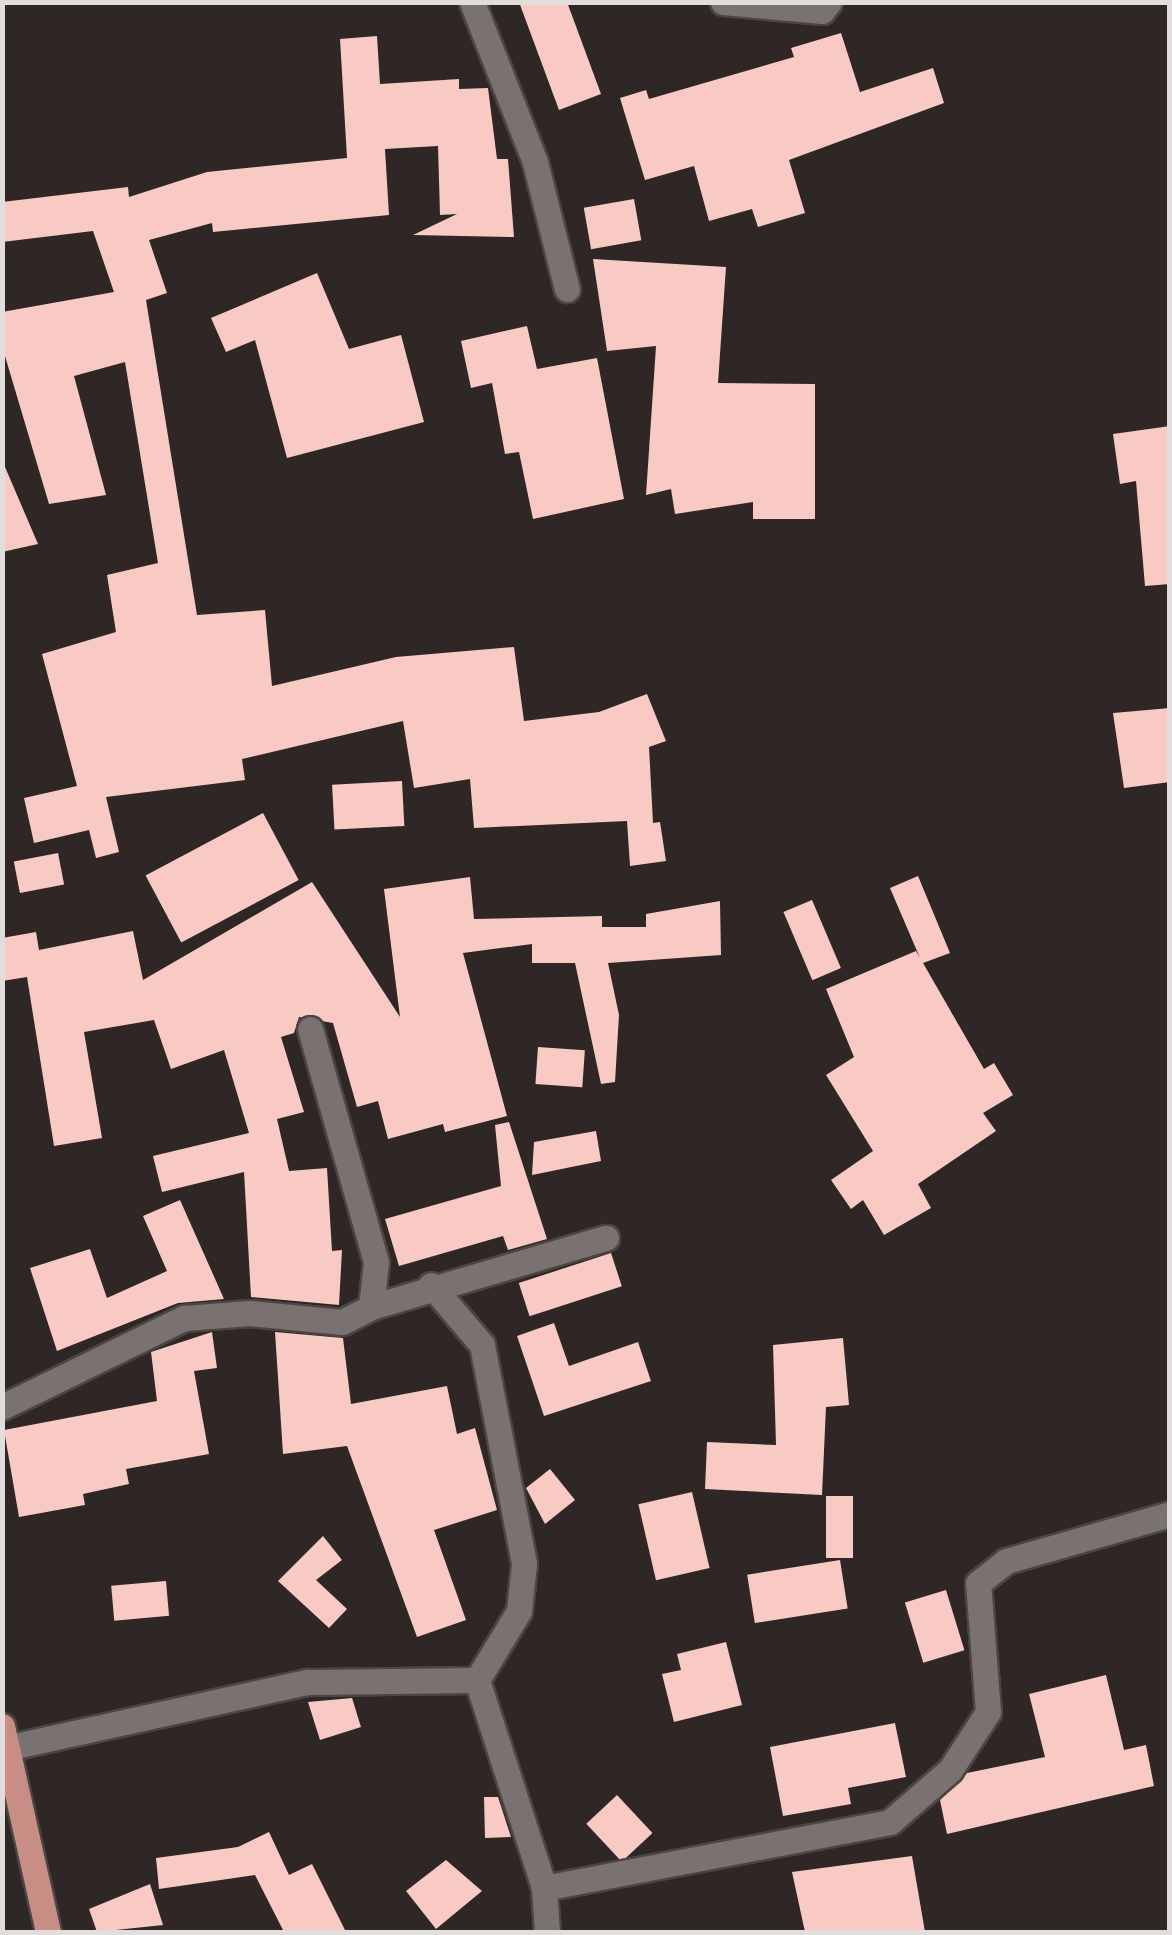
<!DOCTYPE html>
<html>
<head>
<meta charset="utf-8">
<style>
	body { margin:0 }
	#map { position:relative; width:1172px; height:1935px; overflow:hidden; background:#2e2726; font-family:Montserrat,sans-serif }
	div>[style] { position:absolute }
	.building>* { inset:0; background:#f8cac3; transform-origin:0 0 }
	.roads { filter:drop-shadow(2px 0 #4b4544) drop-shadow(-2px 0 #4b4544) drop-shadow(0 2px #4b4544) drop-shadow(0 -2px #4b4544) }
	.street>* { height:25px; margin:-12.5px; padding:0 12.5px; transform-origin:12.5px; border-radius:12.5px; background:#7a7270 }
	.primary>* { height:25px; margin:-12.5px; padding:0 12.5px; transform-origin:12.5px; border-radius:12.5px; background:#c88d85 }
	span { translate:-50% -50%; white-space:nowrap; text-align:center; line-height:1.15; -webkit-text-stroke:10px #241d1c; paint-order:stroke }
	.frame { position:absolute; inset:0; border:5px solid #e1dddc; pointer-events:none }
</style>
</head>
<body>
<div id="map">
	<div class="building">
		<i style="clip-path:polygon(519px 2px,567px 2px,601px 94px,559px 110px)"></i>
		<i style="clip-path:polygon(841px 33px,860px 92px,933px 68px,944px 103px,789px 160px,805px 213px,758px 227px,752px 209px,709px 221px,694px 166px,645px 180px,620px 98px,646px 90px,649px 99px,794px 57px,791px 48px)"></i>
		<i style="clip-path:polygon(377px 36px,380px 84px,459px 79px,459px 89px,488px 88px,497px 159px,508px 159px,514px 237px,413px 235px,457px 214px,440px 215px,438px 146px,385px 149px,389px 215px,213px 232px,212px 223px,149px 240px,167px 293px,146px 300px,197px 615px,265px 610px,272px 686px,396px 657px,514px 647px,524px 721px,599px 712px,647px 694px,666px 741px,649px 747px,653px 823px,660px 822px,666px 861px,630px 866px,627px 821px,474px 828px,470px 779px,414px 788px,403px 721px,242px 759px,245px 780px,106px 797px,119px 852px,96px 858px,89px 830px,34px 843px,24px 798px,77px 786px,42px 654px,116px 632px,107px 575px,158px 563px,125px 362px,74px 376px,106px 495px,49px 504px,2px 346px,2px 312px,114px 292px,93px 231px,2px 242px,2px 202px,128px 187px,129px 197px,207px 172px,347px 158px,340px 39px)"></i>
		<i style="left:634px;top:199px;width:42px;height:51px;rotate:80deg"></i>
		<i style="clip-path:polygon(593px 259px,726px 267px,718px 383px,815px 384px,815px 519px,753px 519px,753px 502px,675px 514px,671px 489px,646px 495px,656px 346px,607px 351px)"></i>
		<i style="clip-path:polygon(317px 273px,349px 349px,401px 335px,424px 422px,287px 458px,255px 340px,226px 352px,211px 318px)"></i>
		<i style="clip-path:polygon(527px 326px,537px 369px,597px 358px,624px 499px,533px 519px,519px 452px,505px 454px,492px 383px,471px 388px,461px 341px)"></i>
		<i style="clip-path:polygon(1170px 426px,1170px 584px,1145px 586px,1136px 481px,1120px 484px,1113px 434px)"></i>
		<i style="clip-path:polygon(2px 460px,38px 544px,2px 552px)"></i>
		<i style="clip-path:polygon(1170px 708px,1170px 782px,1124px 788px,1113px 713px)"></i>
		<i style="left:402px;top:781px;width:45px;height:70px;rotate:87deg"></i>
		<i style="left:263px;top:813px;width:76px;height:133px;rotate:62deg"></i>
		<i style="left:58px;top:853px;width:32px;height:45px;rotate:79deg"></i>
		<i style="clip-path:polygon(918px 876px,950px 953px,923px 963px,984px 1069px,994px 1063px,1013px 1095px,983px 1113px,996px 1131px,918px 1184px,931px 1208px,884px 1235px,863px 1200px,851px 1209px,831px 1180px,873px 1151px,826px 1075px,854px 1057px,826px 989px,916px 951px,920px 958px,890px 888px)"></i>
		<i style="clip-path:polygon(470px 877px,474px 919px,602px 916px,602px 927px,646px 927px,646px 914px,720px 901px,721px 955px,608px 963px,619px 1015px,615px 1082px,601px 1084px,575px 963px,532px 963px,532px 944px,463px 953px,507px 1116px,445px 1132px,443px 1124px,388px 1139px,378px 1101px,357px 1107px,333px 1023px,299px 1017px,294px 1033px,281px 1037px,304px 1112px,277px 1119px,289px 1171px,327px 1168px,332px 1251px,342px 1250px,339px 1305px,251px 1297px,244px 1172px,162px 1192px,153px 1156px,249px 1133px,224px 1050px,171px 1069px,154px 1020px,84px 1032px,102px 1138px,54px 1146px,27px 977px,2px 981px,2px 938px,36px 932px,39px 950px,133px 931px,143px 980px,312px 882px,400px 1017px,384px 889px)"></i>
		<i style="left:812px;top:900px;width:74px;height:31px;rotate:67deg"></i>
		<i style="left:538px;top:1047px;width:47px;height:37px;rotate:4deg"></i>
		<i style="clip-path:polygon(509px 1122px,547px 1239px,508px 1250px,503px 1236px,399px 1266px,385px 1219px,501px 1186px,495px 1125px)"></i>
		<i style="clip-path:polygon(596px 1131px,601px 1161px,532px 1175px,534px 1142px)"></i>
		<i style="clip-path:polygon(180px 1200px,224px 1299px,178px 1303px,57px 1351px,30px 1268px,90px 1249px,107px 1298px,167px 1271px,143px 1216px)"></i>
		<i style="left:611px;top:1253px;width:35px;height:97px;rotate:72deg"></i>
		<i style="clip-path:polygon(554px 1323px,569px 1366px,638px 1342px,651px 1381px,544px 1416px,517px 1336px)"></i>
		<i style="clip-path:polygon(212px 1332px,217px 1368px,194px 1371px,209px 1454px,126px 1469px,129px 1484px,83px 1494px,85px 1505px,19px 1517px,4px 1430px,157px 1401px,151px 1352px)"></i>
		<i style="clip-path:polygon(275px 1332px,343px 1338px,351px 1404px,447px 1386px,457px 1434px,475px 1428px,497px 1510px,434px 1530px,466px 1620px,417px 1637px,347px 1446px,283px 1454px)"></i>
		<i style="clip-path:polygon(843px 1338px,849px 1405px,826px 1407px,822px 1495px,705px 1489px,707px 1442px,776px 1445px,773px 1345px)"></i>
		<i style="clip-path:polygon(550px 1469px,575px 1500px,545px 1524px,526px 1488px)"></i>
		<i style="left:692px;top:1492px;width:78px;height:55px;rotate:77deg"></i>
		<i style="left:826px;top:1496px;width:27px;height:62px"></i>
		<i style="clip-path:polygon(323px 1536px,342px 1560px,316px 1580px,347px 1609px,329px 1628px,278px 1581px)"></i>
		<i style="left:840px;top:1560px;width:49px;height:94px;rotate:81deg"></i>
		<i style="left:166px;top:1581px;width:35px;height:55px;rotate:85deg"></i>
		<i style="left:946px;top:1590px;width:63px;height:43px;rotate:73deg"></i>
		<i style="clip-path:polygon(726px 1642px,742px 1705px,674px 1722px,662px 1674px,681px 1670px,677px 1654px)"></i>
		<i style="clip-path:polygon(1106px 1675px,1124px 1750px,1146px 1745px,1154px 1786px,947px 1834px,940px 1800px,967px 1773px,1045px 1757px,1029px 1694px)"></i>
		<i style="clip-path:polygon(352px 1698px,361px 1727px,320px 1740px,308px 1702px)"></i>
		<i style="clip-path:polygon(895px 1723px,906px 1777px,848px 1788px,851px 1804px,783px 1816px,770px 1747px)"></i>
		<i style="left:617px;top:1795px;width:52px;height:42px;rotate:47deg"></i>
		<i style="clip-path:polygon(484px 1797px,498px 1797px,511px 1837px,485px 1838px)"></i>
		<i style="clip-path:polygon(269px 1832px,289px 1875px,312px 1864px,346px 1932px,284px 1932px,255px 1875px,159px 1889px,156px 1858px,238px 1847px)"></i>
		<i style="clip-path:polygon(912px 1856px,925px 1932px,805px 1932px,792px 1872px)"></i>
		<i style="clip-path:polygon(446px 1860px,482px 1891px,436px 1929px,406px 1891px)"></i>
		<i style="clip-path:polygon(150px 1884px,163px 1925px,97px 1932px,89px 1909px)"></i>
	</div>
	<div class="roads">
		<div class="street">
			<i style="left:472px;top:2px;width:172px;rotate:68.5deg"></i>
			<i style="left:535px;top:162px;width:131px;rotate:75.9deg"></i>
			<i style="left:723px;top:2px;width:99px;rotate:5.2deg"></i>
			<i style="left:822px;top:11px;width:11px;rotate:-52deg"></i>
			<i style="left:431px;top:1285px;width:79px;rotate:49.6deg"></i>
			<i style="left:482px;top:1345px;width:223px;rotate:79.1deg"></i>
			<i style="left:524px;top:1564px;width:47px;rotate:96.1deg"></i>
			<i style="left:519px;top:1611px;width:81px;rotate:121.3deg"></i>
			<i style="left:371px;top:1307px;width:245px;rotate:-16.4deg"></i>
			<i style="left:2px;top:1407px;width:203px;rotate:-26.1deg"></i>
			<i style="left:184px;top:1318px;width:66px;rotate:-4.3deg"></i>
			<i style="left:250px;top:1313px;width:92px;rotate:5.6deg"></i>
			<i style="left:342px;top:1322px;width:33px;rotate:-27deg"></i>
			<i style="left:371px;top:1307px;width:45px;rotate:-83.7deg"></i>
			<i style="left:376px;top:1262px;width:242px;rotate:-105.8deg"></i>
			<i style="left:6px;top:1748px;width:308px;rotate:-12.4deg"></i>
			<i style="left:307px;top:1682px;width:170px;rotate:-0.7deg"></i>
			<i style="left:477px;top:1680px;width:219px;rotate:72.1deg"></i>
			<i style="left:544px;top:1888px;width:44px;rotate:86.1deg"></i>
			<i style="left:544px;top:1888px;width:352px;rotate:-10.8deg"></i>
			<i style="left:890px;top:1822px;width:79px;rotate:-40.9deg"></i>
			<i style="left:950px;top:1770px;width:69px;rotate:-56.8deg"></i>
			<i style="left:988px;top:1712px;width:129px;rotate:-94.4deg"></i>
			<i style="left:978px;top:1583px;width:36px;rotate:-38deg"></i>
			<i style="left:1006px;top:1561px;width:171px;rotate:-16deg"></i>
		</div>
		<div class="primary">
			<i style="left:2px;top:1726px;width:211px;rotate:77.4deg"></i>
		</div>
	</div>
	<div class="frame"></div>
</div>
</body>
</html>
